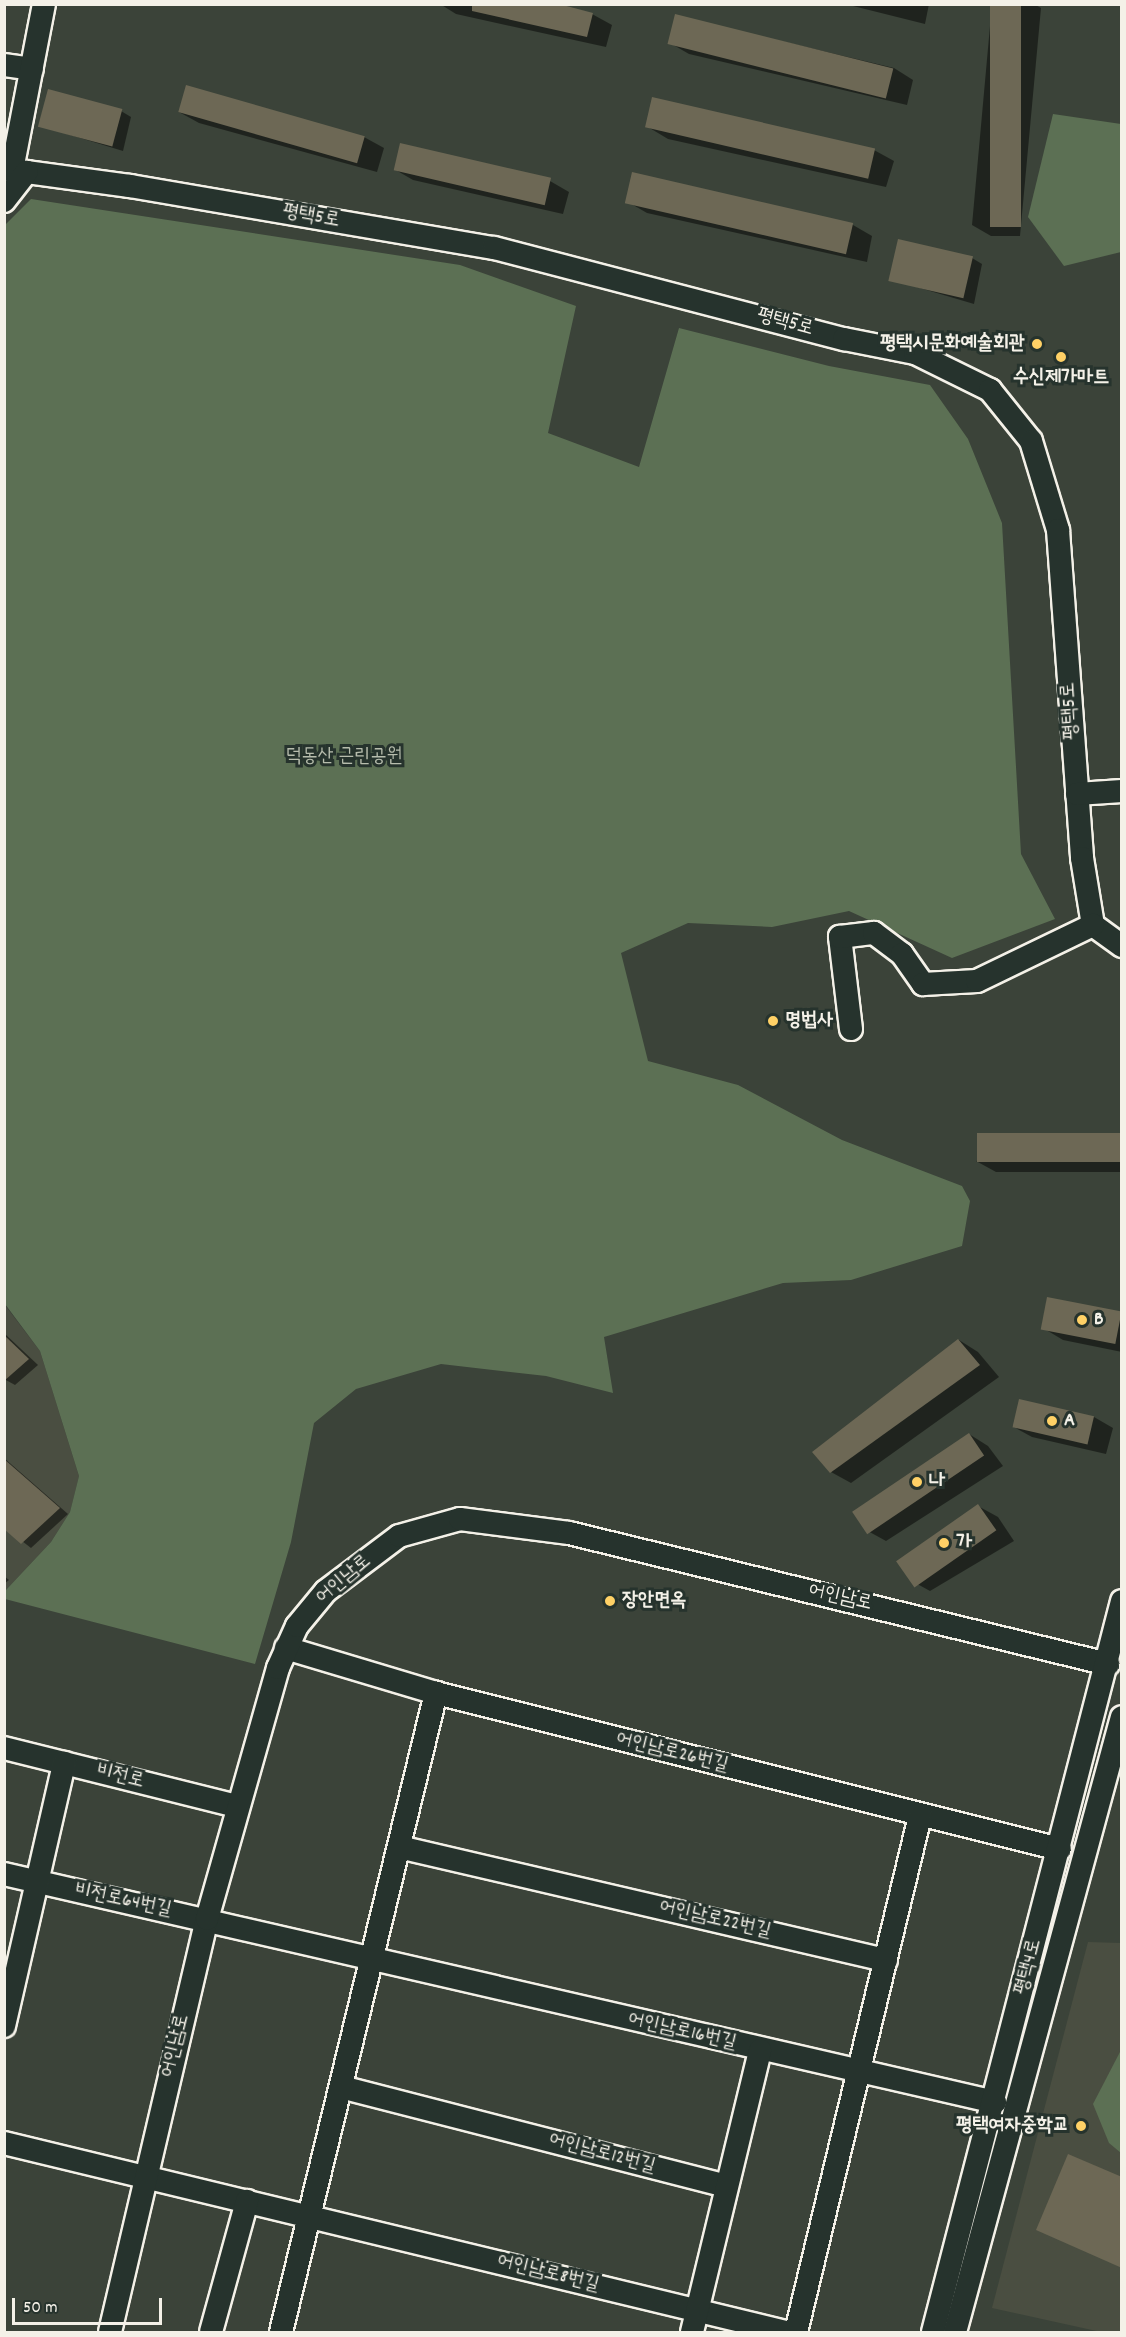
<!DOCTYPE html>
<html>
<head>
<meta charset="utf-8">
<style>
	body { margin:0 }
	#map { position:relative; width:1126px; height:2337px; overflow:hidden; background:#3b4339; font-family:Dekko,"Poor Story",sans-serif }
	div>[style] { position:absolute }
	.built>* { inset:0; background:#4a4e41 }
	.green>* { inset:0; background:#5c7054 }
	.shadow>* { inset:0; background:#0007 }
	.building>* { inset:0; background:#6d6855; transform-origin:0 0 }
	.roads { filter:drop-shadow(2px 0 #f4f1e8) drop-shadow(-2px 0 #f4f1e8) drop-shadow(0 2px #f4f1e8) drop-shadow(0 -2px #f4f1e8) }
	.minor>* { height:22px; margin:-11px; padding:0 11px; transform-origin:11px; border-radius:11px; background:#26332d }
	.dots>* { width:16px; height:16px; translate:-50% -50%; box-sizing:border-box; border:3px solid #26332d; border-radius:50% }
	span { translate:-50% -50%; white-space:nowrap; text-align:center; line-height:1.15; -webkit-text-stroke:6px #26332d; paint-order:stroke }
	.street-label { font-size:20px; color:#f4f1e8 }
	.poi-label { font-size:20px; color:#f4f1e8; font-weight:700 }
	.right { translate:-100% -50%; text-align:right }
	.left { translate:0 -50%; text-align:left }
	.park-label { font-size:20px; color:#b7bdad }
	.frame { position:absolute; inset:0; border:6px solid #f4f1e8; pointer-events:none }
	.scale { position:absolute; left:12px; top:2298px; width:150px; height:27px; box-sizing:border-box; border:3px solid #f4f1e8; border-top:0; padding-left:8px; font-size:18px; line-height:21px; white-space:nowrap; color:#f4f1e8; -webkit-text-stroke:4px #26332d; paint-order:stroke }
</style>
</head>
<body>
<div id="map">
	<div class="built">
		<i style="clip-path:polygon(4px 1304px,40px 1351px,79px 1476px,70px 1512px,51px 1542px,5px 1591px)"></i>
		<i style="clip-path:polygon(1088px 1942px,1121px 1943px,1121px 2332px,1101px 2332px,992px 2308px)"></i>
	</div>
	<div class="green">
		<i style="clip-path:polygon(1053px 114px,1121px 124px,1121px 252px,1064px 266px,1028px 217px)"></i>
		<i style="clip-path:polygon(31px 199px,460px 265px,576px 306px,548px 433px,639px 467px,679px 328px,829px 366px,930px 385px,968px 439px,1002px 523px,1021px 854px,1055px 919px,952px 958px,849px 911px,772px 927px,688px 923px,621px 953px,648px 1061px,738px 1085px,842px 1140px,962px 1186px,970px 1201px,962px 1246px,851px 1280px,783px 1283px,604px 1337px,613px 1393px,546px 1376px,441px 1364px,356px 1389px,314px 1423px,291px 1542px,255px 1664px,5px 1599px,5px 1591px,51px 1542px,70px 1512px,79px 1476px,40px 1351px,5px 1304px,4px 226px)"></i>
		<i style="clip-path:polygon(1121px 2050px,1121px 2153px,1109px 2143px,1093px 2104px)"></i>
	</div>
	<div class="shadow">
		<i style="clip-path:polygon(440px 4px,552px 4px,592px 14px,612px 25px,606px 47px,456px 14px)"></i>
		<i style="clip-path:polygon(845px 4px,929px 4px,925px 24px)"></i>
		<i style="clip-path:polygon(992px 4px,1034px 4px,1041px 8px,1020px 236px,991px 236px,972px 225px)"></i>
		<i style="clip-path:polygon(676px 16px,894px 68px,913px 80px,907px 105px,689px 54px,670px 43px)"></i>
		<i style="clip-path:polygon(121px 111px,131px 117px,123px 151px,41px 126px)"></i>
		<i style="clip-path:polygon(179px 112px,364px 137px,384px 148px,377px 172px,199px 123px)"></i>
		<i style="clip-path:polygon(648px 127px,874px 150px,894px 161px,886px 187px,668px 139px)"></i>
		<i style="clip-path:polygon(394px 169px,550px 181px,569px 192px,563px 214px,413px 180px)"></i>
		<i style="clip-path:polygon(628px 202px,853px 225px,872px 236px,867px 262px,647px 213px)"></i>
		<i style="clip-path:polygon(972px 258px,982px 264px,974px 304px,893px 280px)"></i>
		<i style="clip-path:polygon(1122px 1134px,1122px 1172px,996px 1172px,976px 1161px)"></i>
		<i style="clip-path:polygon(1122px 1314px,1122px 1352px,1063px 1340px,1043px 1328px)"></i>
		<i style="clip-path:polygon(4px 1333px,38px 1365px,15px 1385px,4px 1379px)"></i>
		<i style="clip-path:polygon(959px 1340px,978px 1352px,999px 1377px,851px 1483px,831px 1472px)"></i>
		<i style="clip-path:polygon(1094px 1417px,1113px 1428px,1106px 1454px,1032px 1437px,1012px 1426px)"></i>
		<i style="clip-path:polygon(969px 1434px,988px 1446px,1003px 1466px,886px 1541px,866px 1530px)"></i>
		<i style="clip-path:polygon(4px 1458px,68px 1514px,31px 1548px,4px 1527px)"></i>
		<i style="clip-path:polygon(978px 1506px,998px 1517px,1014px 1541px,930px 1591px,910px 1580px)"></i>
		<i style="clip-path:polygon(4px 1576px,9px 1580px,4px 1584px)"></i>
	</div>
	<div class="building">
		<i style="clip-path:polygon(472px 4px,559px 4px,593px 13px,587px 37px,472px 11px)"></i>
		<i style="left:990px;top:4px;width:31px;height:223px"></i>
		<i style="left:675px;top:14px;width:225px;height:31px;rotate:14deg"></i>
		<i style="left:186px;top:85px;width:186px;height:28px;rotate:16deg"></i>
		<i style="left:48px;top:89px;width:77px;height:39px;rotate:15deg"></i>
		<i style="left:652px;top:97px;width:229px;height:31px;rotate:13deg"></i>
		<i style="left:400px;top:143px;width:155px;height:28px;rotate:13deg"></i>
		<i style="left:632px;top:172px;width:227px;height:32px;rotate:13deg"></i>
		<i style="left:898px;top:239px;width:77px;height:43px;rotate:13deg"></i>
		<i style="left:1122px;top:1133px;width:29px;height:145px;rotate:90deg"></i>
		<i style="left:1047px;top:1297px;width:76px;height:33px;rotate:11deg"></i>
		<i style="clip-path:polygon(4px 1335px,29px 1359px,4px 1381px)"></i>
		<i style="clip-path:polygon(958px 1339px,980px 1365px,830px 1473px,812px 1452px)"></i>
		<i style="left:1019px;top:1399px;width:77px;height:29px;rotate:13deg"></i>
		<i style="left:969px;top:1433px;width:27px;height:141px;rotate:56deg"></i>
		<i style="clip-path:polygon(4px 1459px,60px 1508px,21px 1544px,4px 1529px)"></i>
		<i style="left:978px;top:1504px;width:32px;height:100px;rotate:55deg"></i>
		<i style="clip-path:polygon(1068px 2154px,1122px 2177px,1122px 2268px,1036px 2230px)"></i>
	</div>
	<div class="roads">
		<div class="minor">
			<i style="left:4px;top:65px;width:28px;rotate:8deg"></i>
			<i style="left:4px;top:169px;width:127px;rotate:7.7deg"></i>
			<i style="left:130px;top:186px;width:369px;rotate:9.7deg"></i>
			<i style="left:494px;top:248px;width:362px;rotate:14.6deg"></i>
			<i style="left:844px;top:339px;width:72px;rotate:11.2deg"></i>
			<i style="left:915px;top:353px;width:84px;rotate:26.3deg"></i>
			<i style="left:990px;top:390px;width:65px;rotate:51.2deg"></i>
			<i style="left:1031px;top:441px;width:93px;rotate:73.1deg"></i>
			<i style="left:1058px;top:530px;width:329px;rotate:85.8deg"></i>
			<i style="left:1082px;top:858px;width:68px;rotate:80.7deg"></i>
			<i style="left:1093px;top:925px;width:36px;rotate:36deg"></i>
			<i style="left:12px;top:170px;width:169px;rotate:-79.1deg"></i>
			<i style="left:4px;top:201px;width:37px;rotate:-52deg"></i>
			<i style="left:1077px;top:794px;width:45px;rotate:-3.8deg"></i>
			<i style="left:851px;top:1029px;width:93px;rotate:-96.8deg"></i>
			<i style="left:840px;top:937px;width:34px;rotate:-7deg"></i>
			<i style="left:874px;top:933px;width:35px;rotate:37deg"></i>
			<i style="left:902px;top:954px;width:37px;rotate:55deg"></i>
			<i style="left:923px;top:984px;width:54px;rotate:-3.2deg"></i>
			<i style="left:977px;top:981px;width:129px;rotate:-25.8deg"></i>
			<i style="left:286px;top:1648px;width:157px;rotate:16.7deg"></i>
			<i style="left:436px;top:1693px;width:643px;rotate:14.04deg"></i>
			<i style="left:4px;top:1748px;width:240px;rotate:14deg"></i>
			<i style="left:399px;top:1847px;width:500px;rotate:13.1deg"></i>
			<i style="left:4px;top:1874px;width:1017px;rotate:12.96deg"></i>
			<i style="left:4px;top:2026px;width:270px;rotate:-77.1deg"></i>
			<i style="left:341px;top:2087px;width:398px;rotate:14.4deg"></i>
			<i style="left:4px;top:2143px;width:805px;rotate:13.59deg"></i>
			<i style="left:110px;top:2332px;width:424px;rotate:-76.8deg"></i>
			<i style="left:207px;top:1919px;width:261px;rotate:-74.2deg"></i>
			<i style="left:278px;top:1668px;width:46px;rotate:-65.7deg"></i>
			<i style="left:297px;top:1626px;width:45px;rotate:-50.4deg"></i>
			<i style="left:326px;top:1591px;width:91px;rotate:-37deg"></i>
			<i style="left:399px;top:1536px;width:63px;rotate:-15.6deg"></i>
			<i style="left:460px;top:1519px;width:110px;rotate:7.3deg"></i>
			<i style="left:569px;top:1533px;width:555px;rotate:13.66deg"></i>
			<i style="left:211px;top:2332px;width:136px;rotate:-74.6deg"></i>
			<i style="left:281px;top:2332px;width:658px;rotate:-76.37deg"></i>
			<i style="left:692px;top:2332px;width:290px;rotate:-76.4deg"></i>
			<i style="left:796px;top:2332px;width:531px;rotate:-76.49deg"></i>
			<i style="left:933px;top:2332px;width:755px;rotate:-75.5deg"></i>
			<i style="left:955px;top:2332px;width:637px;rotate:-74.81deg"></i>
		</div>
	</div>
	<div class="dots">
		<i style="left:1037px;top:344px;background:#ffd166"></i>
		<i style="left:1061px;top:357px;background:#ffd166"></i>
		<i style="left:773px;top:1021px;background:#ffd166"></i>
		<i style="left:1082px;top:1320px;background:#ffd166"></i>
		<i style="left:1052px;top:1421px;background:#ffd166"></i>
		<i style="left:917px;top:1482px;background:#ffd166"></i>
		<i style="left:944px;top:1543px;background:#ffd166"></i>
		<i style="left:610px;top:1601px;background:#ffd166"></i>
		<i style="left:1081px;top:2126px;background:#ffd166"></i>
	</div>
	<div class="street-label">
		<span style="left:311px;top:217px;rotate:10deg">평택5로</span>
		<span style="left:785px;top:323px;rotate:15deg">평택5로</span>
		<span style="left:1071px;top:711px;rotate:-94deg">평택5로</span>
		<span style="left:344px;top:1580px;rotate:-40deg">어인남로</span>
		<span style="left:840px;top:1598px;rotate:13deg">어인남로</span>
		<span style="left:672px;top:1753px;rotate:14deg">어인남로26번길</span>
		<span style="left:120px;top:1777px;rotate:14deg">비전로</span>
		<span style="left:123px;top:1901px;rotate:12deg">비전로64번길</span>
		<span style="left:715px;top:1920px;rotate:13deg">어인남로22번길</span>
		<span style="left:1029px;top:1967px;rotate:-76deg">평택4로</span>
		<span style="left:682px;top:2032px;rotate:13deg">어인남로16번길</span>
		<span style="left:176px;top:2046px;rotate:-76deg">어인남로</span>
		<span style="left:602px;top:2154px;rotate:15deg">어인남로12번길</span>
		<span style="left:548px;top:2274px;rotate:14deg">어인남로8번길</span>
	</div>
	<div class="poi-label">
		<span class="right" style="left:1025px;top:344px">평택시문화예술회관</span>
		<span style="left:1061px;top:378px">수신제가마트</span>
		<span class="left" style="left:785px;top:1021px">명법사</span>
		<span class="left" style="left:1094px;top:1320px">B</span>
		<span class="left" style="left:1064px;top:1421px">A</span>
		<span class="left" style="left:929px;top:1482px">나</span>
		<span class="left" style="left:956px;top:1543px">가</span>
		<span class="left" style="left:622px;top:1601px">장안면옥</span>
		<span class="right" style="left:1069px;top:2126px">평택여자중학교</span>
	</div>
	<div class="park-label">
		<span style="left:344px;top:757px">덕동산 근린공원</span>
	</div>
	<div class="frame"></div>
	<div class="scale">50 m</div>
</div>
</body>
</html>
